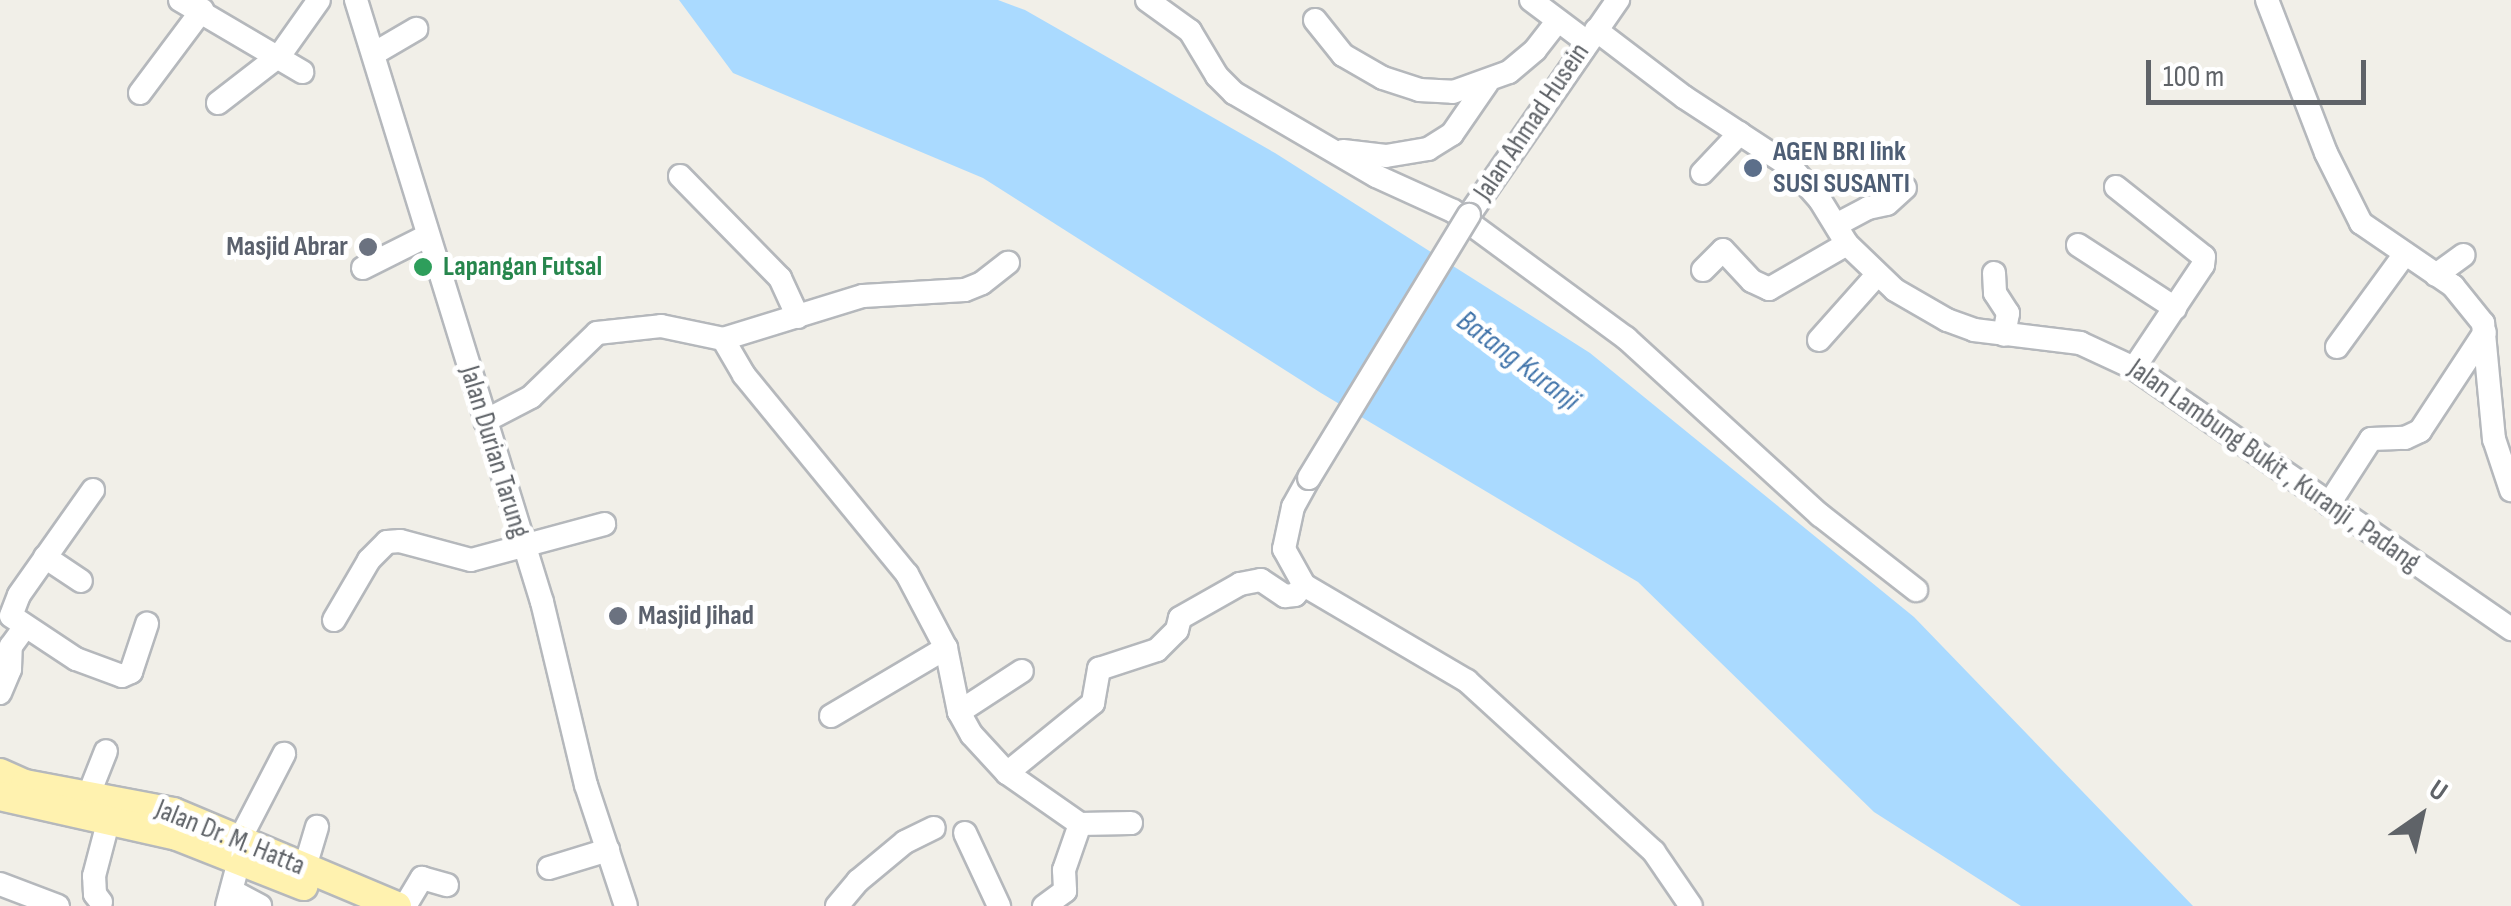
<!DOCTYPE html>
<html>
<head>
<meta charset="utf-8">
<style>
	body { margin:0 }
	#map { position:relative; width:2511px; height:906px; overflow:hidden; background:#f1efe8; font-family:"Sofia Sans Condensed",sans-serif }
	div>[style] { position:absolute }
	.water>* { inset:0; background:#aadaff }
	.roads { filter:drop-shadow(2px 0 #b5b8bc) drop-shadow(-2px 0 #b5b8bc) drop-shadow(0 2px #b5b8bc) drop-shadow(0 -2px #b5b8bc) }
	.minor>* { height:22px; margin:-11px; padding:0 11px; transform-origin:11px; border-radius:11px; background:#fff }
	.major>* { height:28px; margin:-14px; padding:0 14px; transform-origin:14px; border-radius:14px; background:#fff2af }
	.bridges { filter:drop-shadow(2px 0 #b5b8bc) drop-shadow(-2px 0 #b5b8bc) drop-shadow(0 2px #b5b8bc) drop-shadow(0 -2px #b5b8bc) }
	.minor-bridge>* { height:22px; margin:-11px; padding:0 11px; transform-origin:11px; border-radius:11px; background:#fff }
	.dots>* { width:28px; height:28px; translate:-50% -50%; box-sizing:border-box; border:5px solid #fff; border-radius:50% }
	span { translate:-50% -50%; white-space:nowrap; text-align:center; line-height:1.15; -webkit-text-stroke:10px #fff; paint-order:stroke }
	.street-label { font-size:28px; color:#5f6368 }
	.service-label { font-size:28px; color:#4e5e75; font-weight:700 }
	.left { translate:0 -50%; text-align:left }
	.worship-label { font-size:28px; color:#5b616d; font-weight:700 }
	.right { translate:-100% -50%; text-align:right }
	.leisure-label { font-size:28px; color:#27864d; font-weight:700 }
	.water-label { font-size:30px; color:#4174aa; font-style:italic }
	.north { position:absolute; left:2371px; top:766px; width:100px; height:100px; -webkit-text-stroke:8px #fff; paint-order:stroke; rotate:34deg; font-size:28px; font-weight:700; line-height:40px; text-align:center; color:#5f6368 }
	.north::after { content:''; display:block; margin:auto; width:35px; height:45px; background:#5f6368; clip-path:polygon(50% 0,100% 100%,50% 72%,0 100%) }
	.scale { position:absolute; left:2146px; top:60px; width:220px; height:45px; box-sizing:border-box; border:5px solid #5f6368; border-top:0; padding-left:12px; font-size:30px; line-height:35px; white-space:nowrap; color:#5f6368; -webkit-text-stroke:8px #fff; paint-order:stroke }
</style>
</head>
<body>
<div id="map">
	<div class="water">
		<i style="clip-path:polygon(679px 0,998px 0,1025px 10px,1275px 153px,1590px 353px,1914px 617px,2193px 906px,2021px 906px,1874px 812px,1638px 582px,1321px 393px,983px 178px,733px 73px)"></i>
	</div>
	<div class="roads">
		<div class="minor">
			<i style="left:180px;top:0;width:142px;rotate:30.5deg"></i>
			<i style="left:356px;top:0;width:630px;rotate:72.83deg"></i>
			<i style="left:542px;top:602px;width:188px;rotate:76.5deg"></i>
			<i style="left:586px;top:785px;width:127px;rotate:71.7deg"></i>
			<i style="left:1147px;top:0;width:53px;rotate:35.8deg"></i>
			<i style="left:1190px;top:31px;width:52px;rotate:59deg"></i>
			<i style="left:1217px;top:76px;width:24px;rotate:45deg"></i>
			<i style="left:1234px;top:93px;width:164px;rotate:30.3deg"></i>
			<i style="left:1376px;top:176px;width:85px;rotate:24.4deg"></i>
			<i style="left:1453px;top:211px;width:215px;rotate:36.3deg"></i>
			<i style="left:1626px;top:338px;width:263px;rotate:42.4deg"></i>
			<i style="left:1820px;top:515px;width:122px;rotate:38deg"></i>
			<i style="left:1531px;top:0;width:70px;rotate:36.9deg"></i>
			<i style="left:2267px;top:0;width:164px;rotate:68.9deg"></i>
			<i style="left:2326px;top:153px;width:78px;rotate:63.4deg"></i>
			<i style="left:2361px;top:223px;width:112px;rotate:34.4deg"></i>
			<i style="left:2453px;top:286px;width:48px;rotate:51deg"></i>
			<i style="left:2483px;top:323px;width:117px;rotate:84.6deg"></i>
			<i style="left:2494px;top:439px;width:54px;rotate:71.6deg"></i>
			<i style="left:1315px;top:20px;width:45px;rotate:51.3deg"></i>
			<i style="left:1343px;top:55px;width:46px;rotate:29.9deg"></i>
			<i style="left:1383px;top:78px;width:38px;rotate:18deg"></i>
			<i style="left:1419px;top:90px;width:34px;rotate:3deg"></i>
			<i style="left:1453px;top:92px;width:59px;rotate:-19.7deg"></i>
			<i style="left:1509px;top:72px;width:34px;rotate:-40deg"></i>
			<i style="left:1535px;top:50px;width:37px;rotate:-52deg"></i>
			<i style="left:1596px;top:30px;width:111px;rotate:37.3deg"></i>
			<i style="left:1684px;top:97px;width:128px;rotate:33.2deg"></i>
			<i style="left:1791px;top:167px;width:44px;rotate:48.7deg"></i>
			<i style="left:1820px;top:200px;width:52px;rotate:58.5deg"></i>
			<i style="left:1847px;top:244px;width:66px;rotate:43.8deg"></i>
			<i style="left:1895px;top:290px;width:60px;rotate:30deg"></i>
			<i style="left:1947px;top:320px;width:29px;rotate:20deg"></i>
			<i style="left:1974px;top:330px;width:107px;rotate:7deg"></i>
			<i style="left:2080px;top:343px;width:60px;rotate:24.8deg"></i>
			<i style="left:2134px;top:368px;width:459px;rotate:34.7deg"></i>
			<i style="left:375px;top:53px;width:48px;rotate:-30.3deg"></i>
			<i style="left:140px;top:93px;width:104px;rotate:-53.2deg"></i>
			<i style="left:218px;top:103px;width:78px;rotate:-37.7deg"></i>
			<i style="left:280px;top:55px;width:67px;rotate:-54.7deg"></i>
			<i style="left:1343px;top:151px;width:43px;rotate:6.6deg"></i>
			<i style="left:1386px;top:156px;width:43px;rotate:-9.5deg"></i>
			<i style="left:1428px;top:149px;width:28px;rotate:-32deg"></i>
			<i style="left:1452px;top:134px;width:62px;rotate:-55.5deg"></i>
			<i style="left:1702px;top:173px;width:55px;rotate:-46.5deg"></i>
			<i style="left:680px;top:176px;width:143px;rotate:45.6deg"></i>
			<i style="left:780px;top:278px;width:43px;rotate:65.2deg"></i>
			<i style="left:2116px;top:187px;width:112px;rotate:38.5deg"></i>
			<i style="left:2204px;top:257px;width:8px;rotate:97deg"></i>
			<i style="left:2203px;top:265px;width:124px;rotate:123.8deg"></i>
			<i style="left:1469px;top:215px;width:262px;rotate:-55.3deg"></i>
			<i style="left:1836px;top:225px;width:36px;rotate:-28deg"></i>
			<i style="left:1868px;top:208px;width:19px;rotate:-12deg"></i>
			<i style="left:1887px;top:204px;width:24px;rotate:-42deg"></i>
			<i style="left:2078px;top:245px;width:116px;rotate:33deg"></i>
			<i style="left:363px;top:268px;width:72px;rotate:-26.6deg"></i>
			<i style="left:1703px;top:270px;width:28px;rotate:-45deg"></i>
			<i style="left:1723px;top:250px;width:42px;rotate:46.9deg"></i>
			<i style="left:1752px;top:281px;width:19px;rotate:25deg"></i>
			<i style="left:1769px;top:289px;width:90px;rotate:-30deg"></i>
			<i style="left:1994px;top:273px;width:20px;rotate:87deg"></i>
			<i style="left:1995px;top:293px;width:24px;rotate:57deg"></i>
			<i style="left:2008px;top:313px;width:22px;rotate:100deg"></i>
			<i style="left:2436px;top:275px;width:34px;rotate:-36deg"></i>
			<i style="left:723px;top:339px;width:42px;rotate:59.7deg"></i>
			<i style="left:744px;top:375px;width:257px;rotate:50.7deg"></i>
			<i style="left:907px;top:574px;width:84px;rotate:62.2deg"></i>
			<i style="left:946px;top:648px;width:65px;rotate:78.5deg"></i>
			<i style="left:959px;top:712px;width:26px;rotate:61deg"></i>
			<i style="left:972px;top:735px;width:52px;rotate:47.4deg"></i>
			<i style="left:1007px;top:773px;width:89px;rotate:34.9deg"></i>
			<i style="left:1080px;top:824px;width:49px;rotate:109.2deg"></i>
			<i style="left:1064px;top:870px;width:21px;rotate:87deg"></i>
			<i style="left:1065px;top:891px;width:26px;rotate:144deg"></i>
			<i style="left:1819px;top:340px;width:86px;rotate:-48.3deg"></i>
			<i style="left:2337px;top:347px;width:114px;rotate:-53.9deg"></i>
			<i style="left:485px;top:421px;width:52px;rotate:-27.6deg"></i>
			<i style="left:531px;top:397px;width:92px;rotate:-44.1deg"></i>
			<i style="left:597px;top:333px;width:64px;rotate:-6.2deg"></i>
			<i style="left:661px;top:326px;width:63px;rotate:11.8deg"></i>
			<i style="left:723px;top:339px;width:146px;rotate:-17.1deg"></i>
			<i style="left:863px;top:296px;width:102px;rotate:-3.4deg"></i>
			<i style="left:965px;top:290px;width:18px;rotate:-22deg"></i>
			<i style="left:982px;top:283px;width:33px;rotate:-38deg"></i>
			<i style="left:1309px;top:478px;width:33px;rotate:119deg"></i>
			<i style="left:1293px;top:507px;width:43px;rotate:102.1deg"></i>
			<i style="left:1284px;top:549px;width:41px;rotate:60.9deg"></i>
			<i style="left:1304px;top:585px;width:189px;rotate:30.5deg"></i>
			<i style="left:1467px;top:681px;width:253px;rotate:42.4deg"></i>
			<i style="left:1654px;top:852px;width:65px;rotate:55.6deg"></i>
			<i style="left:93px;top:490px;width:128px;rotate:125.2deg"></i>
			<i style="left:19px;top:595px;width:22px;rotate:111deg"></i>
			<i style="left:11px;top:616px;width:78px;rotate:33.5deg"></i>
			<i style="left:76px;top:659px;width:49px;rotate:20.3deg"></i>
			<i style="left:122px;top:676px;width:10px;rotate:-24deg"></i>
			<i style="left:131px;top:672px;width:51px;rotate:-71.6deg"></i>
			<i style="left:2329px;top:504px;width:77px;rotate:-57.1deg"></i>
			<i style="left:2371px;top:439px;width:34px;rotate:-2deg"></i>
			<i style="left:2405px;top:438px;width:17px;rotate:-25deg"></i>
			<i style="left:2420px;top:431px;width:118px;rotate:-56.7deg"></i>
			<i style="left:45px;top:557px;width:43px;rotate:33.7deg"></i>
			<i style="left:334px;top:620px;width:69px;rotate:-59.7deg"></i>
			<i style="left:369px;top:560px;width:25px;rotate:-45deg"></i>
			<i style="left:387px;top:542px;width:13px;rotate:-4deg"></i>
			<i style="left:400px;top:541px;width:73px;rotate:15deg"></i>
			<i style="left:471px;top:560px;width:138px;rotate:-15.1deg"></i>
			<i style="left:0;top:693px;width:26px;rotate:-67deg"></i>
			<i style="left:10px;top:669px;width:23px;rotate:-88deg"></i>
			<i style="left:11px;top:646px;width:22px;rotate:-54deg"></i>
			<i style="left:959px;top:712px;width:75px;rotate:-33.1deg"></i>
			<i style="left:831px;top:716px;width:134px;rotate:-30.6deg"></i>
			<i style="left:1007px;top:773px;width:111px;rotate:-39.1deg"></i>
			<i style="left:1093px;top:703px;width:35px;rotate:-80deg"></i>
			<i style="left:1099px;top:669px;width:61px;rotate:-18.1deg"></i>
			<i style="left:1157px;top:650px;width:28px;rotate:-45deg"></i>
			<i style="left:1177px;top:630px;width:12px;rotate:-76deg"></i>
			<i style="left:1180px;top:618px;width:69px;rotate:-29.5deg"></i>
			<i style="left:1240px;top:584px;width:21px;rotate:-11deg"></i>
			<i style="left:1261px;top:580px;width:29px;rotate:34deg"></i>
			<i style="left:1285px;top:596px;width:10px;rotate:-6deg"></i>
			<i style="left:1295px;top:595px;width:13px;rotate:-48deg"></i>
			<i style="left:89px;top:794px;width:46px;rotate:-68.4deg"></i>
			<i style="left:1080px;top:824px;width:51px;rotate:-1.1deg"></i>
			<i style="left:965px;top:833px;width:81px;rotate:65deg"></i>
			<i style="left:240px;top:839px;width:96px;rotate:-62.6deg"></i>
			<i style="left:305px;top:867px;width:42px;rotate:-73.3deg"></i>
			<i style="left:549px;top:868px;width:62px;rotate:-17deg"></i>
			<i style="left:0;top:884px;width:62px;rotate:20.8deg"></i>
			<i style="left:232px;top:891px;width:32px;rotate:28deg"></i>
			<i style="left:101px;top:902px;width:10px;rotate:-127deg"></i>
			<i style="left:95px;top:894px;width:18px;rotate:-93deg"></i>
			<i style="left:94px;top:876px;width:59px;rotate:-75.3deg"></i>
			<i style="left:227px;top:906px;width:47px;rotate:-75.1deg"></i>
			<i style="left:405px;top:906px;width:33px;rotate:-59deg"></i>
			<i style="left:422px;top:878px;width:26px;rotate:16deg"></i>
			<i style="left:837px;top:906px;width:33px;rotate:-50deg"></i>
			<i style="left:858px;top:881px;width:61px;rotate:-39.7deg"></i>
			<i style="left:905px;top:842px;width:32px;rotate:-26deg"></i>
		</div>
		<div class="major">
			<i style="left:0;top:773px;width:27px;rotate:24deg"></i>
			<i style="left:25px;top:784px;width:151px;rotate:10.7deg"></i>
			<i style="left:173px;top:812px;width:243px;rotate:22.8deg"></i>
			<i style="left:0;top:796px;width:181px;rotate:12.7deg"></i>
			<i style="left:177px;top:836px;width:136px;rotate:21.6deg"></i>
		</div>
	</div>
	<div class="bridges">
		<div class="minor-bridge">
			<i style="left:1309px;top:478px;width:308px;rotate:-58.7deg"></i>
		</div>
	</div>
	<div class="dots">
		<i style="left:1753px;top:168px;background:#5c6f8a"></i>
		<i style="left:368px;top:247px;background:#6b7280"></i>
		<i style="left:423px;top:267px;background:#2e9e5b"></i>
		<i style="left:618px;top:616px;background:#6b7280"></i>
	</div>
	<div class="street-label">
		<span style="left:1532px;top:122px;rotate:-56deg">Jalan Ahmad Husein</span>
		<span style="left:494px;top:452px;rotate:73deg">Jalan Durian Tarung</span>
		<span style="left:2274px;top:466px;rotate:35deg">Jalan Lambung Bukit , Kuranji , Padang</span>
		<span style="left:230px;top:838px;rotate:22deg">Jalan Dr. M. Hatta</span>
	</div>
	<div class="service-label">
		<span class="left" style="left:1773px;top:168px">AGEN BRI link<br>SUSI SUSANTI</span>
	</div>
	<div class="worship-label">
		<span class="right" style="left:348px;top:247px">Masjid Abrar</span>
		<span class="left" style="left:638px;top:616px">Masjid Jihad</span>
	</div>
	<div class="leisure-label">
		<span class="left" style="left:443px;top:267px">Lapangan Futsal</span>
	</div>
	<div class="water-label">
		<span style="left:1518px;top:361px;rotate:37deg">Batang Kuranji</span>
	</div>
	<div class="north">U</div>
	<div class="scale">100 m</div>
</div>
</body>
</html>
